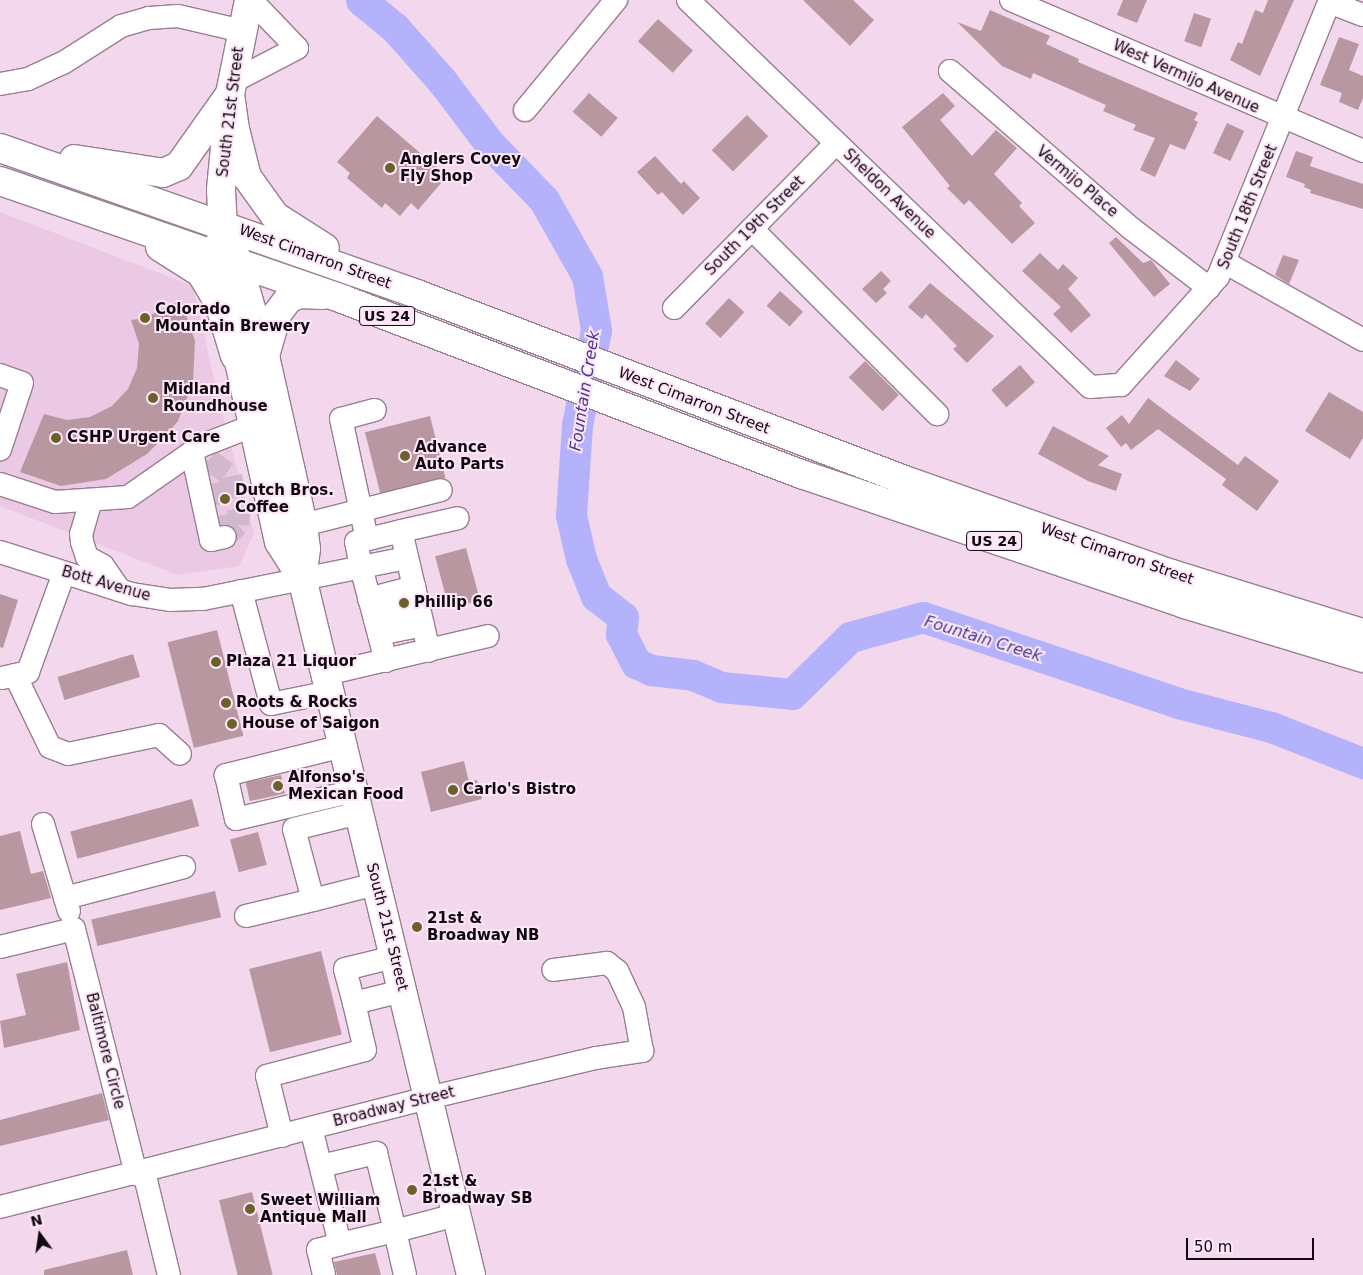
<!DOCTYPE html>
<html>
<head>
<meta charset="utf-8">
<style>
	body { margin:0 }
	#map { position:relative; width:1363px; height:1275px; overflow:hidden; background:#f3d7ed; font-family:"DejaVu Sans",sans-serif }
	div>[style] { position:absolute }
	.built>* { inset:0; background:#ebc8e3 }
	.river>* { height:31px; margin:-15.5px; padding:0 15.5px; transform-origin:15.5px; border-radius:15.5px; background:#b3b2fa }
	.building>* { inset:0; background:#b997a1; transform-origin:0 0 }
	.minor-tunnel>* { height:22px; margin-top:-11px; transform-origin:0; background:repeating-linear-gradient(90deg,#d1b8cc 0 22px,transparent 0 33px) }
	.roads { filter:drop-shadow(1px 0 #987e92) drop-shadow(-1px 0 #987e92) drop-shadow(0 1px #987e92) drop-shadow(0 -1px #987e92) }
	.minor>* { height:22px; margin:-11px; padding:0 11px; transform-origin:11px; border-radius:11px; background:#fff }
	.major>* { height:28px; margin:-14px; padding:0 14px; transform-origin:14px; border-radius:14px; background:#fff }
	.highway>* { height:28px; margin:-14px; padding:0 14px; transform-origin:14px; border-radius:14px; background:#fff }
	.dots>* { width:14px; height:14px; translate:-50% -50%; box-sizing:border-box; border:2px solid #fde6f8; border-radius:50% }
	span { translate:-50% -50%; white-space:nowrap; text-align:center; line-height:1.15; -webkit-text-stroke:4px #fde6f8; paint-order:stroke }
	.shield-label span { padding:1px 4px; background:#fde6f8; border:1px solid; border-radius:4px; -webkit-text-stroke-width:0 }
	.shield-label { font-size:14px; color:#11080f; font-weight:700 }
	.street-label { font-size:15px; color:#11080f }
	.poi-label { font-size:15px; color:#11080f; font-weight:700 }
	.left { translate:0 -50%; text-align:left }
	.water-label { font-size:16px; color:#43388b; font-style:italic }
	.north { position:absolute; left:15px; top:1210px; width:50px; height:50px; -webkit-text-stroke:4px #fde6f8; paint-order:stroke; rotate:346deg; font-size:14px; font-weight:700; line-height:20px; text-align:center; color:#11080f }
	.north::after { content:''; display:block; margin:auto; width:18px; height:22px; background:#11080f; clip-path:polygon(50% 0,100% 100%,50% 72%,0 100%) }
	.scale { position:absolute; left:1186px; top:1238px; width:128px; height:22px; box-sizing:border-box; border:2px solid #11080f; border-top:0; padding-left:6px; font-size:15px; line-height:18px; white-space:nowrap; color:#11080f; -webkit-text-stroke:4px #fde6f8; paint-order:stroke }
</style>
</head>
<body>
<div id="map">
	<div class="built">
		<i style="clip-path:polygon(0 212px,193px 286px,220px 405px,254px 533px,239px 566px,178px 575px,0 506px)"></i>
	</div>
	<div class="river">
		<i style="left:361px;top:0;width:44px;rotate:39.5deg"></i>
		<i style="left:395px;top:28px;width:71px;rotate:48.4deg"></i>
		<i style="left:442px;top:81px;width:78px;rotate:52.8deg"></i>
		<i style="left:489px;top:143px;width:79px;rotate:46deg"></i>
		<i style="left:544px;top:200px;width:87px;rotate:60.5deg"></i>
		<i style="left:587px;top:276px;width:55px;rotate:80.5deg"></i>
		<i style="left:596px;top:330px;width:97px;rotate:101.3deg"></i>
		<i style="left:577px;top:425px;width:90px;rotate:93.8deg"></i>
		<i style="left:571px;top:515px;width:45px;rotate:77.2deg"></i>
		<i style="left:581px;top:559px;width:40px;rotate:68deg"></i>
		<i style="left:596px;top:596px;width:34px;rotate:38deg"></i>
		<i style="left:623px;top:617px;width:17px;rotate:97deg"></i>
		<i style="left:621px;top:634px;width:33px;rotate:63deg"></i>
		<i style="left:636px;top:663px;width:17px;rotate:25deg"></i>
		<i style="left:651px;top:670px;width:42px;rotate:6.8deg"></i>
		<i style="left:693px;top:675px;width:30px;rotate:23deg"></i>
		<i style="left:721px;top:687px;width:71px;rotate:5.6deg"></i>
		<i style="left:792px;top:694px;width:81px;rotate:-44.5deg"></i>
		<i style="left:850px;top:637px;width:76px;rotate:-15.3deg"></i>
		<i style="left:923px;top:617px;width:269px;rotate:18.6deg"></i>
		<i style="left:1178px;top:703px;width:96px;rotate:14.5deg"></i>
		<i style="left:1271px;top:727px;width:99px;rotate:21.4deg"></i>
	</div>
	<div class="building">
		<i style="clip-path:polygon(803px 0,853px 0,874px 20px,850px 46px)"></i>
		<i style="clip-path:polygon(1123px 0,1147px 0,1137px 23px,1117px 15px)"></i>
		<i style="clip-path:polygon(1268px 0,1294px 0,1260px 76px,1230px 60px,1238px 42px,1242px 44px,1255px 10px,1263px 13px)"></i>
		<i style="clip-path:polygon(990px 10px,1050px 36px,1046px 44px,1079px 59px,1078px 62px,1198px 113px,1194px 120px,1198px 122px,1185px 150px,1170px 144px,1155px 177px,1140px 170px,1155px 138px,1133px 130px,1136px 125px,1103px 111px,1106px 105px,1033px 73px,1031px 79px,1002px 66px,957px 22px,981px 31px)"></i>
		<i style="left:1194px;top:13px;width:18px;height:30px;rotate:19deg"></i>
		<i style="left:658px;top:19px;width:47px;height:30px;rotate:42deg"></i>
		<i style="clip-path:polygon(1339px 37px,1359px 44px,1349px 70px,1363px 76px,1363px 98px,1358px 110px,1339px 102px,1342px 93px,1320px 85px)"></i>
		<i style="left:589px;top:93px;width:38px;height:25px;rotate:41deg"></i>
		<i style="clip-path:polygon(943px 93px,955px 106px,940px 120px,972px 156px,996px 130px,1017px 148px,994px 174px,1022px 203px,1019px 206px,1035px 223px,1012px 244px,969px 200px,964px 205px,947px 188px,950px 186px,902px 127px)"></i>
		<i style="left:747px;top:115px;width:30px;height:50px;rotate:45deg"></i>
		<i style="clip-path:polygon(377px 116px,447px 176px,418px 210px,411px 203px,400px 216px,385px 203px,382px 208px,347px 178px,350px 173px,337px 162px)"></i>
		<i style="left:1227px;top:123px;width:19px;height:33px;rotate:25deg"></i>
		<i style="clip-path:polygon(1296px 151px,1313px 157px,1310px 166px,1363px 184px,1363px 209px,1310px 193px,1311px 190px,1304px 187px,1305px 184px,1286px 177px)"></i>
		<i style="clip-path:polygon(655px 156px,681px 184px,684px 181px,700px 198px,683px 215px,662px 192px,658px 195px,637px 172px)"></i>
		<i style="clip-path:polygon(1116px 237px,1143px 263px,1151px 260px,1170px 284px,1154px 297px,1109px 243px)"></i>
		<i style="clip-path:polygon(1040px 253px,1058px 270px,1063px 264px,1078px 278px,1068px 289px,1091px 315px,1071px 333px,1053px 314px,1061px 307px,1022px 271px)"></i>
		<i style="clip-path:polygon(1283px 255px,1299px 260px,1289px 284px,1275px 275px)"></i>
		<i style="clip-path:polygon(881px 271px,891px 281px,883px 289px,887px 293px,876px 303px,862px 289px)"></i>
		<i style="clip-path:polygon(930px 283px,994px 336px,967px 363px,953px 349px,957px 346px,926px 314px,922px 319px,908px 307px)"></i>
		<i style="left:780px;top:291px;width:31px;height:20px;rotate:42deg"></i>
		<i style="left:729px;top:298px;width:21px;height:35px;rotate:43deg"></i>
		<i style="clip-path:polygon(181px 300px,195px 341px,193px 382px,178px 421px,167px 434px,147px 454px,106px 479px,61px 486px,20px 472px,44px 414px,67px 420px,90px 417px,112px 406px,128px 389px,137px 368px,139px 344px,131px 320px,145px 318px)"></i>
		<i style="clip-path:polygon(1176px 360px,1200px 379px,1190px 391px,1164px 376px)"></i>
		<i style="left:865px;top:361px;width:48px;height:23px;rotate:45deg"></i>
		<i style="left:1020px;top:365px;width:23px;height:38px;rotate:49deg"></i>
		<i style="clip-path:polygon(1329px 392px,1363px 412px,1363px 438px,1350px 459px,1305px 431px)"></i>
		<i style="clip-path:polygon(1148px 398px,1238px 465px,1245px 456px,1279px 481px,1257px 511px,1222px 485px,1226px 479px,1158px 429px,1131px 450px,1126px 443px,1121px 447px,1106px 428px,1122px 415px,1129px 424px)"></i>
		<i style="left:430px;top:416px;width:64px;height:67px;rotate:76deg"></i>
		<i style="clip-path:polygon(1053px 426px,1109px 456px,1098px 465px,1122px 474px,1116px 491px,1088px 481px,1038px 454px)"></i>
		<i style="left:466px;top:548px;width:54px;height:32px;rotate:75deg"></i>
		<i style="clip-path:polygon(0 594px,18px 600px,3px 648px,0 647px)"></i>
		<i style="left:217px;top:630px;width:109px;height:51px;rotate:76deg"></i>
		<i style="left:133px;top:654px;width:24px;height:79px;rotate:73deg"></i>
		<i style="clip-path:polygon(464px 761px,469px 782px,477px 780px,482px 799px,431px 812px,421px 772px)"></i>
		<i style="left:281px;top:775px;width:19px;height:36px;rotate:78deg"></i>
		<i style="left:192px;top:799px;width:28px;height:126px;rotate:75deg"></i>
		<i style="clip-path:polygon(20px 831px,31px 874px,43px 871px,51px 898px,0 910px,0 836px)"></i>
		<i style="left:258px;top:832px;width:34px;height:29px;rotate:75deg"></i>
		<i style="left:215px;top:891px;width:27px;height:127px;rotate:77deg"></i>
		<i style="left:321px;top:951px;width:86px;height:74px;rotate:76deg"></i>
		<i style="clip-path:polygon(67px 962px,80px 1030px,4px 1048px,0 1021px,26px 1015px,16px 974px)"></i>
		<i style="clip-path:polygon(102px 1093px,109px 1120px,0 1146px,0 1120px)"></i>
		<i style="left:252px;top:1192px;width:85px;height:34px;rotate:76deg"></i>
		<i style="clip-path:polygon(127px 1250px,133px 1275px,44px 1275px,44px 1270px)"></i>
		<i style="clip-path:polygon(375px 1253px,381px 1275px,337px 1275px,334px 1262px)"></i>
	</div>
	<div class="minor-tunnel">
		<i style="left:209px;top:460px;width:27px;rotate:36deg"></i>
		<i style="left:231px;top:476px;width:38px;rotate:78deg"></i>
		<i style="left:239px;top:513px;width:12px;rotate:95deg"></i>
		<i style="left:238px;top:525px;width:18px;rotate:137deg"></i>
		<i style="left:225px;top:537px;width:79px;rotate:-101.7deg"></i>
	</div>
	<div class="roads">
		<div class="minor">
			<i style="left:688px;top:0;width:558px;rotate:43.91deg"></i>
			<i style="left:1090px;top:387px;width:31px;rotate:-4deg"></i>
			<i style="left:1121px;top:385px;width:145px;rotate:-48.1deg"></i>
			<i style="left:1218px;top:277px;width:299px;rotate:-68deg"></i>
			<i style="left:1011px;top:0;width:383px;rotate:23.2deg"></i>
			<i style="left:1329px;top:2px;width:36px;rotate:21deg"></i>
			<i style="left:950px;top:71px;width:241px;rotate:41deg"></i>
			<i style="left:1132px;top:229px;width:97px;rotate:37.5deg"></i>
			<i style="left:232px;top:82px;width:73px;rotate:-27.6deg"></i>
			<i style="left:297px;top:48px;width:66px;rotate:-133.8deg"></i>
			<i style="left:0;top:84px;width:28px;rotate:-10deg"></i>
			<i style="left:28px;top:79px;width:38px;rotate:-25deg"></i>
			<i style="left:63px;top:63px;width:69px;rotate:-32.5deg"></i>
			<i style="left:121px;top:26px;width:29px;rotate:-16deg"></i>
			<i style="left:149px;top:18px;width:29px;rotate:-4deg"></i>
			<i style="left:178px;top:16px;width:66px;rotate:13.2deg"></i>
			<i style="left:525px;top:110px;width:143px;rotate:-50.4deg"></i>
			<i style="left:752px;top:229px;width:262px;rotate:45deg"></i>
			<i style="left:1226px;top:263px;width:157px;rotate:29.3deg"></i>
			<i style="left:674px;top:308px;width:231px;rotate:-45.5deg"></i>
			<i style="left:0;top:375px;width:23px;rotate:20deg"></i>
			<i style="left:22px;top:383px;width:70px;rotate:108.4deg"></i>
			<i style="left:192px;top:452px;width:90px;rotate:77.8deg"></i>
			<i style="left:211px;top:540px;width:14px;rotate:-12deg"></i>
			<i style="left:0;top:484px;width:58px;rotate:18.1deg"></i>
			<i style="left:55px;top:502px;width:73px;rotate:-3.9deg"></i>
			<i style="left:128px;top:497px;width:89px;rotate:-34.9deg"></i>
			<i style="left:201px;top:446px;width:55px;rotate:-21.4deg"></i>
			<i style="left:91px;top:500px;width:35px;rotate:106deg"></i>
			<i style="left:81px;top:534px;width:8px;rotate:83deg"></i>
			<i style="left:82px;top:542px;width:16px;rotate:72deg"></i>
			<i style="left:87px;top:557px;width:18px;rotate:29deg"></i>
			<i style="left:103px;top:566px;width:29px;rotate:55deg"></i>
			<i style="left:303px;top:525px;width:142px;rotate:-14.2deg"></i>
			<i style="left:401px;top:531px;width:58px;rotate:-12.8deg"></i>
			<i style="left:367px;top:539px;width:123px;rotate:-102.2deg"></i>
			<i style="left:341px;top:419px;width:35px;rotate:-15deg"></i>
			<i style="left:0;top:552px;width:139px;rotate:17.7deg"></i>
			<i style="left:132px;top:594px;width:38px;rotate:9deg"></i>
			<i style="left:170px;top:600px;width:33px;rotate:-2deg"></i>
			<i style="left:203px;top:599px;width:161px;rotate:-11.4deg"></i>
			<i style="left:361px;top:567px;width:25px;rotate:-101deg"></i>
			<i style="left:356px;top:542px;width:46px;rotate:-13.7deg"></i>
			<i style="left:401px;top:531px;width:123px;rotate:76.9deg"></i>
			<i style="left:241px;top:591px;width:117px;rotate:75.1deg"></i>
			<i style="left:271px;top:704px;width:60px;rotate:-11.5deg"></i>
			<i style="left:369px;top:599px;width:47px;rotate:-14.9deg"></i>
			<i style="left:375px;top:619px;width:45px;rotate:-14deg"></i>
			<i style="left:379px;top:634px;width:45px;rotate:-11.6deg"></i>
			<i style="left:386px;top:661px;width:97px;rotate:-104.9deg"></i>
			<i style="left:361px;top:567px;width:47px;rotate:-11.1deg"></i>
			<i style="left:326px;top:674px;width:166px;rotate:-13.2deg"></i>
			<i style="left:15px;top:675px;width:80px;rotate:64.1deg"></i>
			<i style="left:50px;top:747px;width:19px;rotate:21deg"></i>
			<i style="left:68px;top:754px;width:93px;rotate:-11.8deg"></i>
			<i style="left:159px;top:735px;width:28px;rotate:42deg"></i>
			<i style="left:2px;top:678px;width:27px;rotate:-13deg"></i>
			<i style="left:28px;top:672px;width:105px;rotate:-70deg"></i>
			<i style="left:343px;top:746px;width:121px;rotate:166.1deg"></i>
			<i style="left:226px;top:775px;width:45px;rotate:77.2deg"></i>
			<i style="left:236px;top:819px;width:121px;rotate:-13.3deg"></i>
			<i style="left:43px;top:824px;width:91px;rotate:73.4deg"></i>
			<i style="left:65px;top:898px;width:123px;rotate:-14.6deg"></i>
			<i style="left:313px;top:900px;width:65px;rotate:-14.3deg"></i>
			<i style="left:246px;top:916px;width:69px;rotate:-13.4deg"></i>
			<i style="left:313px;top:900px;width:73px;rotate:-105deg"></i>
			<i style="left:294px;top:829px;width:67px;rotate:-13.8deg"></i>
			<i style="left:0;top:947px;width:76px;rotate:-13.7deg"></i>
			<i style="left:74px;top:929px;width:253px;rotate:75.8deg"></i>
			<i style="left:354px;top:1003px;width:35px;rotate:-105deg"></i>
			<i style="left:345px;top:969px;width:50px;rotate:-13.8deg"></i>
			<i style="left:311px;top:1128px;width:120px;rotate:76deg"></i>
			<i style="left:340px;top:1244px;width:57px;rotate:-13.3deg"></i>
			<i style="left:395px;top:1231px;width:45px;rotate:77.2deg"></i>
			<i style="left:282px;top:1136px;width:62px;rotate:-104deg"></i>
			<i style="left:267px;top:1076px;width:101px;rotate:-14.9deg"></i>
			<i style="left:365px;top:1050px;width:48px;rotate:-103.2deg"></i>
			<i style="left:354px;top:1003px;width:49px;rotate:-14deg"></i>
			<i style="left:321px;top:1166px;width:57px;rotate:-13.3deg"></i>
			<i style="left:376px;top:1153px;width:80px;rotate:76.3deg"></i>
			<i style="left:395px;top:1231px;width:63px;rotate:-14.7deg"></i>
			<i style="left:144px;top:1172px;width:106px;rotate:76.4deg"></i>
			<i style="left:0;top:1207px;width:442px;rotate:-14.3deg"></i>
			<i style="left:428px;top:1098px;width:173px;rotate:-13.4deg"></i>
			<i style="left:596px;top:1058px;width:47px;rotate:-8.7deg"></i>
			<i style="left:642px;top:1051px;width:45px;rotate:-100.3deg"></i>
			<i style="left:634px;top:1007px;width:40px;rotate:-115deg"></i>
			<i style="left:617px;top:971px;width:13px;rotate:-141deg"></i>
			<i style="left:607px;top:963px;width:54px;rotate:172.6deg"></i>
			<i style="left:324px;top:1275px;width:26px;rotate:-103deg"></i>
			<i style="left:318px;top:1250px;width:23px;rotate:-15deg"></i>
		</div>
		<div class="major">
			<i style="left:249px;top:0;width:96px;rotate:101.4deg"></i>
			<i style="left:230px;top:94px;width:96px;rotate:95.4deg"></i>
			<i style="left:221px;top:190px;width:34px;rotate:87deg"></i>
			<i style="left:223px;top:224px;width:32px;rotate:97deg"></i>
			<i style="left:219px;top:256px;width:29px;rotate:84deg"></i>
			<i style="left:222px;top:285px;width:263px;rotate:77.5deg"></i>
			<i style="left:279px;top:542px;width:43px;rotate:57.4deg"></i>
			<i style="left:302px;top:578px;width:717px;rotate:76.37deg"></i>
			<i style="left:233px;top:247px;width:114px;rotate:73.6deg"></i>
			<i style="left:265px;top:356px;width:173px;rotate:77.3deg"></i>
			<i style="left:303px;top:525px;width:24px;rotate:83deg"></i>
			<i style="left:306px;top:549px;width:29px;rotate:98deg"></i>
		</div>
		<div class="highway">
			<i style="left:230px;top:94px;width:35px;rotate:82deg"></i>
			<i style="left:235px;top:129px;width:49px;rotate:76deg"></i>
			<i style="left:247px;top:177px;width:48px;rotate:54.3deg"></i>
			<i style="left:275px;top:216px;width:59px;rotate:32.6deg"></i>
			<i style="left:0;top:148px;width:442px;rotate:19.3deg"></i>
			<i style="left:417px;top:294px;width:519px;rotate:20.88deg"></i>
			<i style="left:902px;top:479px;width:286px;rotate:19.4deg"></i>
			<i style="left:1172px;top:574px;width:200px;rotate:17.2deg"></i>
			<i style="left:74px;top:159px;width:90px;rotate:8.9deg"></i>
			<i style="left:163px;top:173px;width:17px;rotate:-24deg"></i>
			<i style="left:179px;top:166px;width:88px;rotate:-54.7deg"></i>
			<i style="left:0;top:181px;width:365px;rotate:19deg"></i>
			<i style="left:345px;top:300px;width:488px;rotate:20.9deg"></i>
			<i style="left:801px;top:474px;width:404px;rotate:18.7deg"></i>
			<i style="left:1184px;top:604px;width:187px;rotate:16.8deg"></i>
			<i style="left:160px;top:247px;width:49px;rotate:32.4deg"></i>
			<i style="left:201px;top:273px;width:35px;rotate:59deg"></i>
			<i style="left:219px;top:303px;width:55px;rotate:73.2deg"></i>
			<i style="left:265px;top:356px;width:44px;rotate:-74.1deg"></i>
			<i style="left:277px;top:314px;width:20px;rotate:-53deg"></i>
			<i style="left:289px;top:298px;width:13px;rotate:-18deg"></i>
			<i style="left:301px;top:294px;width:21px;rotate:3deg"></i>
		</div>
	</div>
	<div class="dots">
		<i style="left:390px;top:168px;background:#6c612d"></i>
		<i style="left:145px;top:318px;background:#6c612d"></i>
		<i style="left:153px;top:398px;background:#6c612d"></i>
		<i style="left:56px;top:438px;background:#6c612d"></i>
		<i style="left:405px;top:456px;background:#6c612d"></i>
		<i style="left:225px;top:499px;background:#6c612d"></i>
		<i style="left:404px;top:603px;background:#6c612d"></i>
		<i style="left:216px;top:662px;background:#6c612d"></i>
		<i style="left:226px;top:703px;background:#6c612d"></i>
		<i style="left:232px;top:724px;background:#6c612d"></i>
		<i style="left:278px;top:786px;background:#6c612d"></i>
		<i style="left:453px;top:790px;background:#6c612d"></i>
		<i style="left:417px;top:927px;background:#6c612d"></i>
		<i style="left:412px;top:1190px;background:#6c612d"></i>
		<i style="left:250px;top:1209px;background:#6c612d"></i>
	</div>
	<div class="shield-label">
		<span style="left:387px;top:316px">US 24</span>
		<span style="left:994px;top:541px">US 24</span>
	</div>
	<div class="street-label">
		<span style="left:1186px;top:77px;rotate:24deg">West Vermijo Avenue</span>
		<span style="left:231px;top:112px;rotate:-83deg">South 21st Street</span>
		<span style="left:1077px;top:182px;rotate:40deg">Vermijo Place</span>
		<span style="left:889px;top:194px;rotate:44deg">Sheldon Avenue</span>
		<span style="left:1248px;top:207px;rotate:-68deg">South 18th Street</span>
		<span style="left:755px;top:226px;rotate:-45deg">South 19th Street</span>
		<span style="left:315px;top:257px;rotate:20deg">West Cimarron Street</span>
		<span style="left:694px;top:401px;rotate:21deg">West Cimarron Street</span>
		<span style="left:1117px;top:554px;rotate:19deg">West Cimarron Street</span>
		<span style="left:106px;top:584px;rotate:16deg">Bott Avenue</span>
		<span style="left:387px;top:927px;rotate:76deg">South 21st Street</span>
		<span style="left:105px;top:1051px;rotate:76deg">Baltimore Circle</span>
		<span style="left:394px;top:1107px;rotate:-14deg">Broadway Street</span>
	</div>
	<div class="poi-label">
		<span class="left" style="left:400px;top:168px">Anglers Covey<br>Fly Shop</span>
		<span class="left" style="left:155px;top:318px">Colorado<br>Mountain Brewery</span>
		<span class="left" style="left:163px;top:398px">Midland<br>Roundhouse</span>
		<span class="left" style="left:67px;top:438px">CSHP Urgent Care</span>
		<span class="left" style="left:415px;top:456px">Advance<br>Auto Parts</span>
		<span class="left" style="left:235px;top:499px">Dutch Bros.<br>Coffee</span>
		<span class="left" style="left:414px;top:603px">Phillip 66</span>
		<span class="left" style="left:226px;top:662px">Plaza 21 Liquor</span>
		<span class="left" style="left:236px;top:703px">Roots &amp; Rocks</span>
		<span class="left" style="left:242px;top:724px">House of Saigon</span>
		<span class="left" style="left:288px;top:786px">Alfonso's<br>Mexican Food</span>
		<span class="left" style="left:463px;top:790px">Carlo's Bistro</span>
		<span class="left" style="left:427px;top:927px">21st &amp;<br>Broadway NB</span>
		<span class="left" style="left:422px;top:1190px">21st &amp;<br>Broadway SB</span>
		<span class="left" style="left:260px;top:1209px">Sweet William<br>Antique Mall</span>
	</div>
	<div class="water-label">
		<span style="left:585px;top:391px;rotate:-81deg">Fountain Creek</span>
		<span style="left:983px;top:639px;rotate:17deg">Fountain Creek</span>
	</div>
	<div class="north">N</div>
	<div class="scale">50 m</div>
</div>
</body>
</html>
